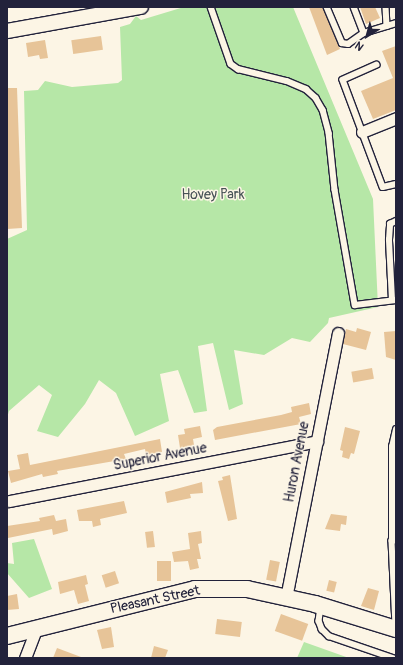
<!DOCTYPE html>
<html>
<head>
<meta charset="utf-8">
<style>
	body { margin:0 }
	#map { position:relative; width:403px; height:665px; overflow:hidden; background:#fcf5e5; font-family:Pangolin,sans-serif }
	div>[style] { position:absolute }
	.green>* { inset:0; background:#b6e7a7 }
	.building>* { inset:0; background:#e7c498; transform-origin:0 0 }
	.roads { filter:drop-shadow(1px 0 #22223b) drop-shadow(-1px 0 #22223b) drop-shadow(0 1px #22223b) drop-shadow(0 -1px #22223b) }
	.service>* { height:5.5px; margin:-2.75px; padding:0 2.75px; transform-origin:2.75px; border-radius:2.75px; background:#fcf5e5 }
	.minor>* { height:11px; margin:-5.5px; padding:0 5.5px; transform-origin:5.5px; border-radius:5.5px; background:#fcf5e5 }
	.tertiary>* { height:14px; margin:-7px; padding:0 7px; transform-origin:7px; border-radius:7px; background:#fcf5e5 }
	.secondary>* { height:16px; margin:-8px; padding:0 8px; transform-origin:8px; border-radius:8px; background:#fcf5e5 }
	span { translate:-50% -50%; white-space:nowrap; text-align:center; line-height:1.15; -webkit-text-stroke:3px #fcf5e5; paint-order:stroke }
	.park-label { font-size:14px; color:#475356 }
	.street-label { font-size:14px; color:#22223b }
	.frame { position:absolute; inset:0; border:8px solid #22223b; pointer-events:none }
	.north { position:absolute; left:347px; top:16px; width:40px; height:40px; -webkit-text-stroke:3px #fcf5e5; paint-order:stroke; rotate:217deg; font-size:11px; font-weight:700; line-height:16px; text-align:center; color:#22223b }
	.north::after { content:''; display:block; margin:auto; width:14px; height:18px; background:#22223b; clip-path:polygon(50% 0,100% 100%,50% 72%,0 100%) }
</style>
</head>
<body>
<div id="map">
	<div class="green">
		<i style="clip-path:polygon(184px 7px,293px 7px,373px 199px,378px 307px,329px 318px,328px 323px,310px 342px,292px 338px,264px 355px,234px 350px,243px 404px,229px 410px,213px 343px,198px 346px,207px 411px,194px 413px,178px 370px,160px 374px,169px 421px,135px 436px,116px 393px,99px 380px,85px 404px,58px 437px,37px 431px,52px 395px,39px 385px,9px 411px,7px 418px,7px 239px,27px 230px,24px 91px,38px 90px,45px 81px,72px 87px,118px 83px,122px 80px,120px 27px,130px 24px,136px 16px,141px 20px)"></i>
		<i style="clip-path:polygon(34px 539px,52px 589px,29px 598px,7px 573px,7px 563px,14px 564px,12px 543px)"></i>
		<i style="clip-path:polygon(304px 642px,349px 658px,297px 658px)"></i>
	</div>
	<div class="building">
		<i style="clip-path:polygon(309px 7px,323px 7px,340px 49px,327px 55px)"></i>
		<i style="clip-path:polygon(360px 7px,375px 7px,380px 18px,366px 24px)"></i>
		<i style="left:101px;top:36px;width:14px;height:30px;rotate:82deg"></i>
		<i style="clip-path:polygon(45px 40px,48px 58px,40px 59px,39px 55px,28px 57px,26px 43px)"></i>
		<i style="clip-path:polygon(396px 46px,396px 110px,373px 119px,361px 91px,393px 78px,382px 51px)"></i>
		<i style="clip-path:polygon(7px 88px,17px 88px,22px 228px,7px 229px)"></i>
		<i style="clip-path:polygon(357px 328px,371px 332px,366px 350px,343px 344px,346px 329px,356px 332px)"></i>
		<i style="clip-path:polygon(396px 331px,396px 360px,386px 357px,384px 332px)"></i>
		<i style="left:372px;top:368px;width:11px;height:21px;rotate:80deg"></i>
		<i style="clip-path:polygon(309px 403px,311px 414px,299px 417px,301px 424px,215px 440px,213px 430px,217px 427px,281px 415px,292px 412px,291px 407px)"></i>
		<i style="clip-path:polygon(200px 426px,202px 437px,193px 439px,194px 445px,180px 448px,178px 435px,185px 434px,184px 429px)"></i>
		<i style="clip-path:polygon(345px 427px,360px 431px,354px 454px,351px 453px,349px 459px,342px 457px,343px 451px,340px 450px)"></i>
		<i style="clip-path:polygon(160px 439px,162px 452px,146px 455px,145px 449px,124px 454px,126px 459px,57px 471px,58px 474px,43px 477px,42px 474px,11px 483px,8px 471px,20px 469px,17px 455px,28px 453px,30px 465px)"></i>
		<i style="clip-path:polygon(230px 475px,237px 519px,228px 521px,218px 481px,223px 480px,222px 477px)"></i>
		<i style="clip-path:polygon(202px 482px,203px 493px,190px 494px,191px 498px,167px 503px,165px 492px)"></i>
		<i style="clip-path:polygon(124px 501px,127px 513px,100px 519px,101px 525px,93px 527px,92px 521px,79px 521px,77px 510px)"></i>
		<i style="clip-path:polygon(331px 514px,347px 516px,346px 525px,341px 524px,340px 531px,325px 529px)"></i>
		<i style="clip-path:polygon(54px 515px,56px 521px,66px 519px,68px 531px,53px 535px,52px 529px,8px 538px,7px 526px,40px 521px,39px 518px)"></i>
		<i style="left:153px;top:531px;width:16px;height:8px;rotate:83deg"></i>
		<i style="clip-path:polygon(201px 531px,202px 543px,198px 544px,201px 559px,197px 559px,199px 568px,190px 570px,188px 561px,174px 562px,172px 552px,190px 549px,188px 533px)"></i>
		<i style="left:270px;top:560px;width:10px;height:20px;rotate:11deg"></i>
		<i style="left:157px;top:561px;width:14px;height:20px"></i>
		<i style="left:115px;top:571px;width:13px;height:14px;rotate:72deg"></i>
		<i style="clip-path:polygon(86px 575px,88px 584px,85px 585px,89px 601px,78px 604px,74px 590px,60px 594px,58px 582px)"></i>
		<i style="left:329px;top:580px;width:8px;height:11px;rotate:14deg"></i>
		<i style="clip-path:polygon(368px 588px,379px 591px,374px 610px,361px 606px)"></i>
		<i style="clip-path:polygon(17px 594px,19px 609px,7px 610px,7px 596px)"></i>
		<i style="left:281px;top:614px;width:29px;height:18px;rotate:20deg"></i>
		<i style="left:217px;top:619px;width:25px;height:15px;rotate:7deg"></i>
		<i style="clip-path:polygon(111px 627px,114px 647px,102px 649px,97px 630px)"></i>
		<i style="clip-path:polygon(154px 646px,168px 650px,165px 658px,151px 658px)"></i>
		<i style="clip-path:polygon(57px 648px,81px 657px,81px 658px,53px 658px)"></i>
	</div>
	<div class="roads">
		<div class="service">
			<i style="left:211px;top:7px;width:60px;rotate:70.7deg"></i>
			<i style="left:231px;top:64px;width:9px;rotate:36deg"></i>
			<i style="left:238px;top:69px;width:50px;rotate:13.8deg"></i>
			<i style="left:287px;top:81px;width:21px;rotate:23deg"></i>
			<i style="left:306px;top:89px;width:13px;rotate:42deg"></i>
			<i style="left:316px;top:98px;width:14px;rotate:60deg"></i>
			<i style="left:323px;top:110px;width:24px;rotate:75deg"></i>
			<i style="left:329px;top:133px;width:57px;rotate:84deg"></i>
			<i style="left:335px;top:190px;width:117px;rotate:80.1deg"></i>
			<i style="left:355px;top:305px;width:41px;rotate:-7deg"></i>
			<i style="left:327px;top:7px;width:39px;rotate:67deg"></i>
			<i style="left:342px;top:43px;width:6px;rotate:9deg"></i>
			<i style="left:348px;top:44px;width:19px;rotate:-35deg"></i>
			<i style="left:354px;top:7px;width:28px;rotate:69deg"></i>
			<i style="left:364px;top:33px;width:34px;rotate:-17deg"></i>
			<i style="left:386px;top:7px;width:19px;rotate:87deg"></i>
			<i style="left:377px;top:65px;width:37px;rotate:156deg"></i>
			<i style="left:343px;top:80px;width:114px;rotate:69.5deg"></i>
			<i style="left:383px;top:187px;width:13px;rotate:-13deg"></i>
			<i style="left:392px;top:300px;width:60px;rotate:-92.9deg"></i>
			<i style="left:389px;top:240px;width:16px;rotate:-86deg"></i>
			<i style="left:390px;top:224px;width:7px;rotate:-27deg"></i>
			<i style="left:392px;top:541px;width:94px;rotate:-90deg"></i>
			<i style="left:392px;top:447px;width:18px;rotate:-77deg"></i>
			<i style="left:396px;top:541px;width:4px;rotate:180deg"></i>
			<i style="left:392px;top:541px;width:86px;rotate:87.3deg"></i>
			<i style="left:321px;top:607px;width:14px;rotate:98deg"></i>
			<i style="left:319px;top:621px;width:9px;rotate:69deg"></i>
			<i style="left:322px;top:629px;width:10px;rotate:45deg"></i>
			<i style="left:329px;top:636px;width:68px;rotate:19deg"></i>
		</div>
		<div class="minor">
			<i style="left:362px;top:132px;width:37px;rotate:-22deg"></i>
			<i style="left:9px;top:501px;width:314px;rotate:-11deg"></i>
			<i style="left:286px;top:598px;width:270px;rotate:-78.9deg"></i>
			<i style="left:25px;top:658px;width:30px;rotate:-69deg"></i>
		</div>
		<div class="tertiary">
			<i style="left:7px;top:31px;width:136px;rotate:-10.2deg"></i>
		</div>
		<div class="secondary">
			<i style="left:7px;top:636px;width:194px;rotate:-14deg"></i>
			<i style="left:195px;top:589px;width:52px"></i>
			<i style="left:247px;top:589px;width:70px;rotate:12.4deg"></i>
			<i style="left:315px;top:604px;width:85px;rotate:17.2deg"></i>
		</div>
	</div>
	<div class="park-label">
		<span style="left:213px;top:195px">Hovey Park</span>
	</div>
	<div class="street-label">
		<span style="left:160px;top:457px;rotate:-11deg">Superior Avenue</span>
		<span style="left:297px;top:462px;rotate:-79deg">Huron Avenue</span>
		<span style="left:155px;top:600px;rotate:-12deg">Pleasant Street</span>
	</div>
	<div class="frame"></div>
	<div class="north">N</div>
</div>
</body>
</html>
